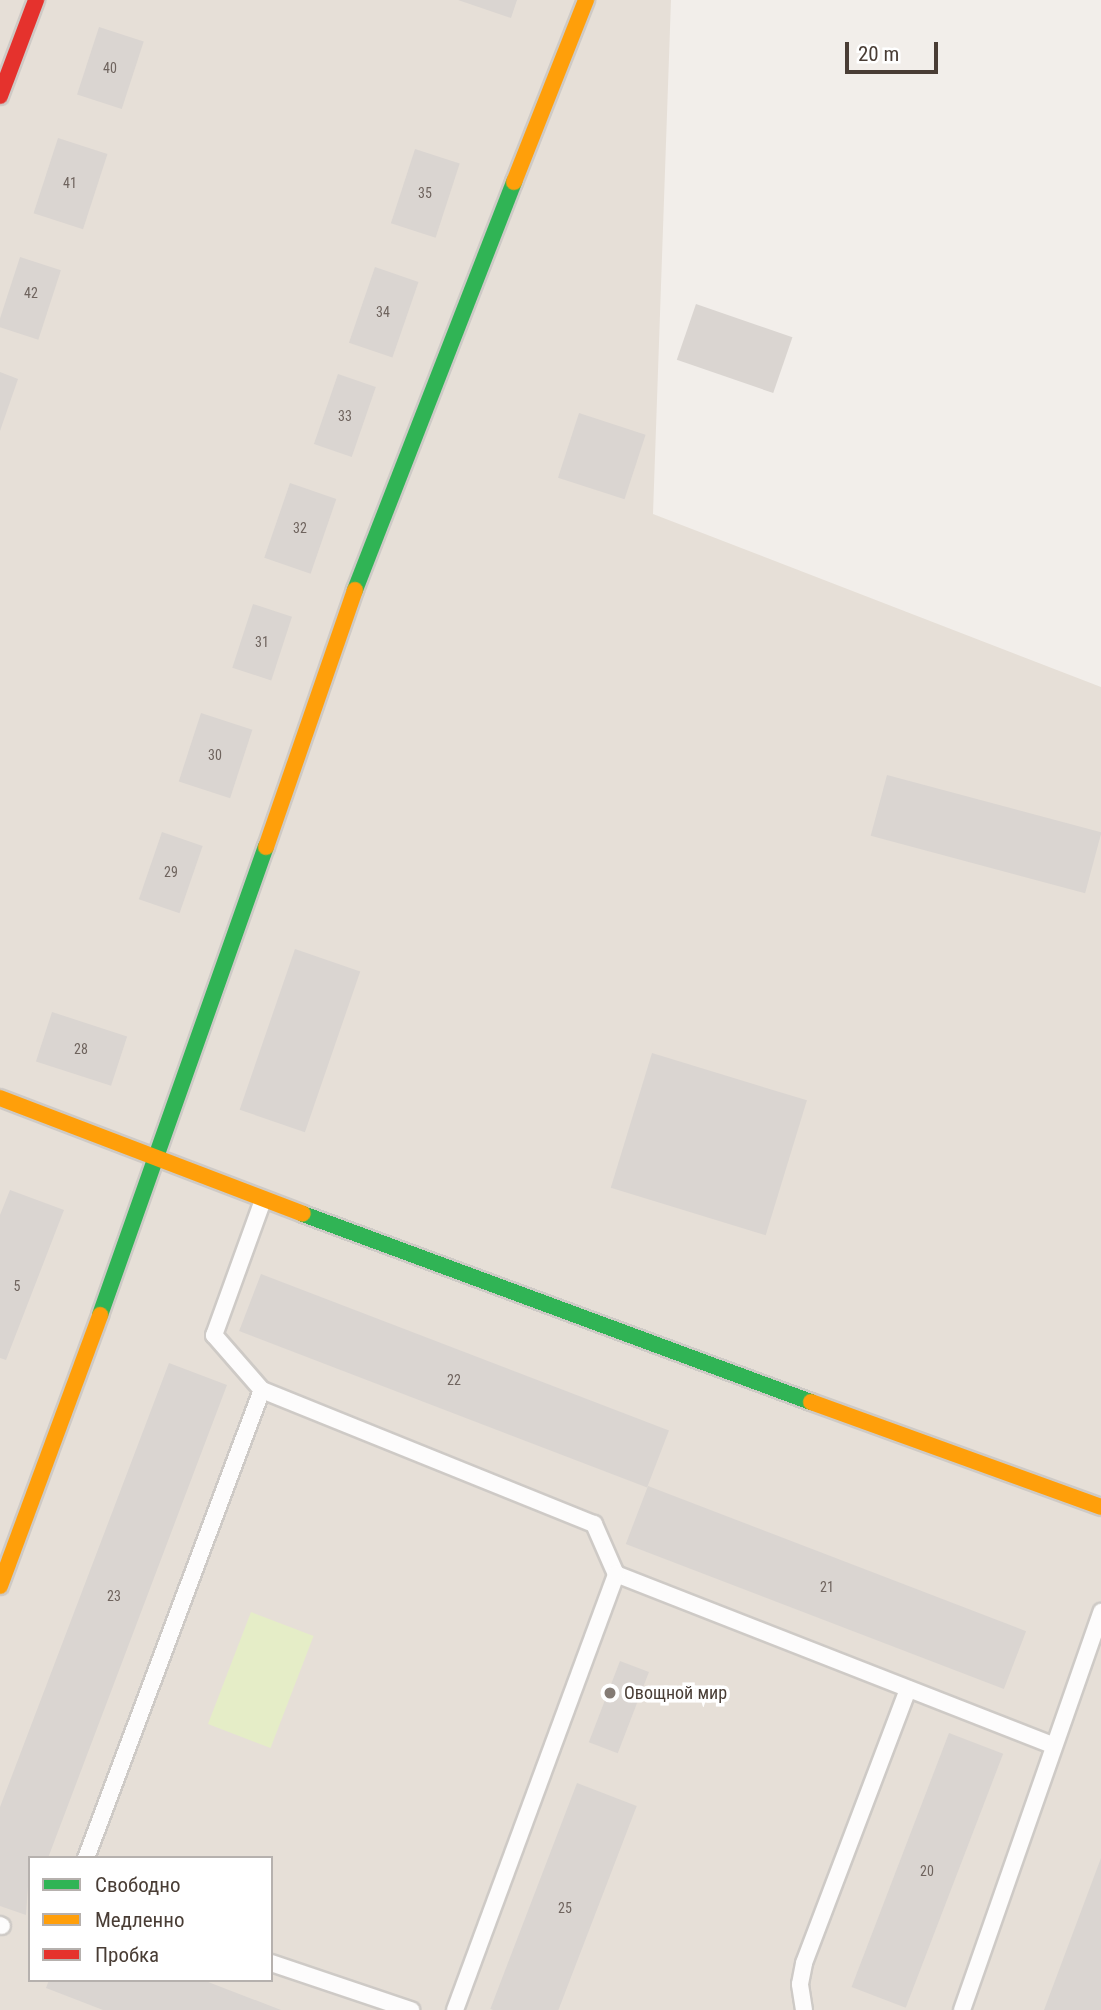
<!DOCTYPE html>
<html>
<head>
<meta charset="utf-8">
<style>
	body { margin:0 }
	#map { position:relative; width:1101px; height:2010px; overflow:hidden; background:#f2eeea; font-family:"Roboto Condensed",sans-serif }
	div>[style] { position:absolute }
	.residential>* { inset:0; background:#e6dfd7 }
	.green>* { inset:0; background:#e5edc7; transform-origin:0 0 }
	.building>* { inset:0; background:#dad5d1; transform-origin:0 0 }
	.roads { filter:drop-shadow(2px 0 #cecac6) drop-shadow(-2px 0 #cecac6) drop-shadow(0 2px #cecac6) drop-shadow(0 -2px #cecac6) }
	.lane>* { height:16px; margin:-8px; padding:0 8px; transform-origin:8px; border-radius:8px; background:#fdfcfc }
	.fast>* { height:16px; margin:-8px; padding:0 8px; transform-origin:8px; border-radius:8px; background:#30b455 }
	.slow>* { height:16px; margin:-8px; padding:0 8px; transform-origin:8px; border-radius:8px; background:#ff9f0a }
	.jam>* { height:16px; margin:-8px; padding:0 8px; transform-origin:8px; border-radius:8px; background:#e5322d }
	.dots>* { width:19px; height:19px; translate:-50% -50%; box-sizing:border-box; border:4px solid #fff; border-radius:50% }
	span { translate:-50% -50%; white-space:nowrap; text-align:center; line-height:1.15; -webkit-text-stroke:7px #fff; paint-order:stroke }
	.number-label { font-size:14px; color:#6f645e }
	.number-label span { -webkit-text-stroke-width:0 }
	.poi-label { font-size:18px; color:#493d35 }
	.left { translate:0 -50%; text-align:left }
	.legend { position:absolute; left:28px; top:1856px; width:245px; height:126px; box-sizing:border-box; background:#fff; border:2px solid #b6b1ae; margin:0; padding:9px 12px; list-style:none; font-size:21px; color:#493d35 }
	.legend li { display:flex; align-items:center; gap:14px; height:35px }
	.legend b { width:35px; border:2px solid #b6b1ae }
	.scale { position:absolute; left:845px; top:42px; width:93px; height:32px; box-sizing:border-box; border:4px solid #493d35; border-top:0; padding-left:9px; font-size:21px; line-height:24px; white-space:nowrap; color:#493d35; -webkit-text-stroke:5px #fff; paint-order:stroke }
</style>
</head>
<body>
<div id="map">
	<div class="residential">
		<i style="clip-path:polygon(evenodd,0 0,671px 0,653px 514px,1101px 687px,1101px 2010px,0 2010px,0 0,30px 1858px,271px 1858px,271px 1980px,30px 1980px,30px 1858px)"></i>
	</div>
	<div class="green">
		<i style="left:251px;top:1612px;width:67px;height:120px;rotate:21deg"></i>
	</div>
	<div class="building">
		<i style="clip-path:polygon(458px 0,517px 0,511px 18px)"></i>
		<i style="left:99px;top:27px;width:47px;height:71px;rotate:18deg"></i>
		<i style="left:58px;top:138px;width:52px;height:79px;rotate:18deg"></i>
		<i style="left:415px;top:149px;width:47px;height:78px;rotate:18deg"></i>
		<i style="left:20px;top:257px;width:43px;height:73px;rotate:18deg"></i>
		<i style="left:375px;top:267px;width:46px;height:80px;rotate:19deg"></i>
		<i style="left:696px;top:304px;width:102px;height:59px;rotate:19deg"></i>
		<i style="clip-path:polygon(0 372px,18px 379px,0 431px)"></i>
		<i style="left:338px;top:374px;width:40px;height:74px;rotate:19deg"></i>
		<i style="left:579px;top:413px;width:70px;height:68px;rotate:18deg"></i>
		<i style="left:290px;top:483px;width:49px;height:79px;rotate:19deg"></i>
		<i style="left:253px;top:604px;width:41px;height:67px;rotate:18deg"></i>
		<i style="left:201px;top:713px;width:54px;height:72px;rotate:18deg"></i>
		<i style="left:887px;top:775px;width:222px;height:63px;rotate:15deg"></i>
		<i style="left:162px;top:832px;width:43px;height:71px;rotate:19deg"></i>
		<i style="left:295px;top:949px;width:69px;height:170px;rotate:19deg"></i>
		<i style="left:52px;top:1012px;width:79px;height:52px;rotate:18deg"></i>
		<i style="left:652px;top:1053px;width:162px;height:141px;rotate:17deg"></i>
		<i style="clip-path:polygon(10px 1190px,64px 1210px,6px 1360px,0 1358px,0 1215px)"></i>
		<i style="left:261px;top:1274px;width:437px;height:61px;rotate:21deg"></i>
		<i style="clip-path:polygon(169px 1363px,227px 1385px,48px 1858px,30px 1858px,26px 1915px,0 1906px,0 1807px)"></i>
		<i style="left:648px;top:1486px;width:405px;height:62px;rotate:21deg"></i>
		<i style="left:620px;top:1661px;width:31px;height:87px;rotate:21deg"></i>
		<i style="left:949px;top:1733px;width:58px;height:272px;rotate:21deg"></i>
		<i style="left:577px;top:1783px;width:64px;height:242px;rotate:21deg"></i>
		<i style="clip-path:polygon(1101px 1858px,1101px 2010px,1044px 2010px)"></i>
		<i style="clip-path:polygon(49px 1980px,203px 1980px,281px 2010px,103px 2010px,46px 1988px)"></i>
	</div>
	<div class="roads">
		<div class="lane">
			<i style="left:263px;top:1200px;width:144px;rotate:109.9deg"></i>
			<i style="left:214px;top:1335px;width:73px;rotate:48.9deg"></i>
			<i style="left:262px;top:1390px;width:358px;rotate:22deg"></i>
			<i style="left:594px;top:1524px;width:55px;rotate:66.3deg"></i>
			<i style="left:616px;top:1574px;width:468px;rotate:21.4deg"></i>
			<i style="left:86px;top:1858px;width:500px;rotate:-69.4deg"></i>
			<i style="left:0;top:1925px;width:2px;rotate:27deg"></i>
			<i style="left:271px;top:1963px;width:148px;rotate:18.6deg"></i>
			<i style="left:455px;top:2010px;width:465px;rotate:-69.7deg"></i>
			<i style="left:804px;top:2010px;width:26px;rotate:-99deg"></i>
			<i style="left:800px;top:1984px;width:21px;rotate:-79deg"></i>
			<i style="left:804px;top:1963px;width:293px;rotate:-69.2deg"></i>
			<i style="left:962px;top:2010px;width:422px;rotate:-70.7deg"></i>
		</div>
		<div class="fast">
			<i style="left:355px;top:590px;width:438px;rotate:-68.7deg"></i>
			<i style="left:303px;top:1214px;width:542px;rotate:20.31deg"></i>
			<i style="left:100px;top:1315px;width:497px;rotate:-70.5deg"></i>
		</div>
		<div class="slow">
			<i style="left:514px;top:182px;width:196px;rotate:-68.4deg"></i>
			<i style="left:266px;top:847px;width:272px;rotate:-70.9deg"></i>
			<i style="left:0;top:1098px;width:324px;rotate:20.9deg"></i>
			<i style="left:811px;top:1402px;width:308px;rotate:19.9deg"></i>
			<i style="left:0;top:1586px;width:289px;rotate:-69.7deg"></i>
		</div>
		<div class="jam">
			<i style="left:0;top:96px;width:103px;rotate:-69.4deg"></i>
		</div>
	</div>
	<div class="dots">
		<i style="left:610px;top:1693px;background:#847b74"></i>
	</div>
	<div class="number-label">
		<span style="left:110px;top:68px">40</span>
		<span style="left:70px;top:183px">41</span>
		<span style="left:425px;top:193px">35</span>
		<span style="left:31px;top:293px">42</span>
		<span style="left:383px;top:312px">34</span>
		<span style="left:345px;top:416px">33</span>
		<span style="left:300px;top:528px">32</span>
		<span style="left:262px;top:642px">31</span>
		<span style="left:215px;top:755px">30</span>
		<span style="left:171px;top:872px">29</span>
		<span style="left:81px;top:1049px">28</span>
		<span style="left:17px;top:1286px">5</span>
		<span style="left:454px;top:1380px">22</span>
		<span style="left:827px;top:1587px">21</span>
		<span style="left:114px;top:1596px">23</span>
		<span style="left:927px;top:1871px">20</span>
		<span style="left:565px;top:1908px">25</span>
	</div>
	<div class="poi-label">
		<span class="left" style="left:624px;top:1693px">Овощной мир</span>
	</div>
	<ul class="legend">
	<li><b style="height:9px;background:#30b455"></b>Свободно</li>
	<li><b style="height:9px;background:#ff9f0a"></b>Медленно</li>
	<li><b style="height:9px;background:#e5322d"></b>Пробка</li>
	</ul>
	<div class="scale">20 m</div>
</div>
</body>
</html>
